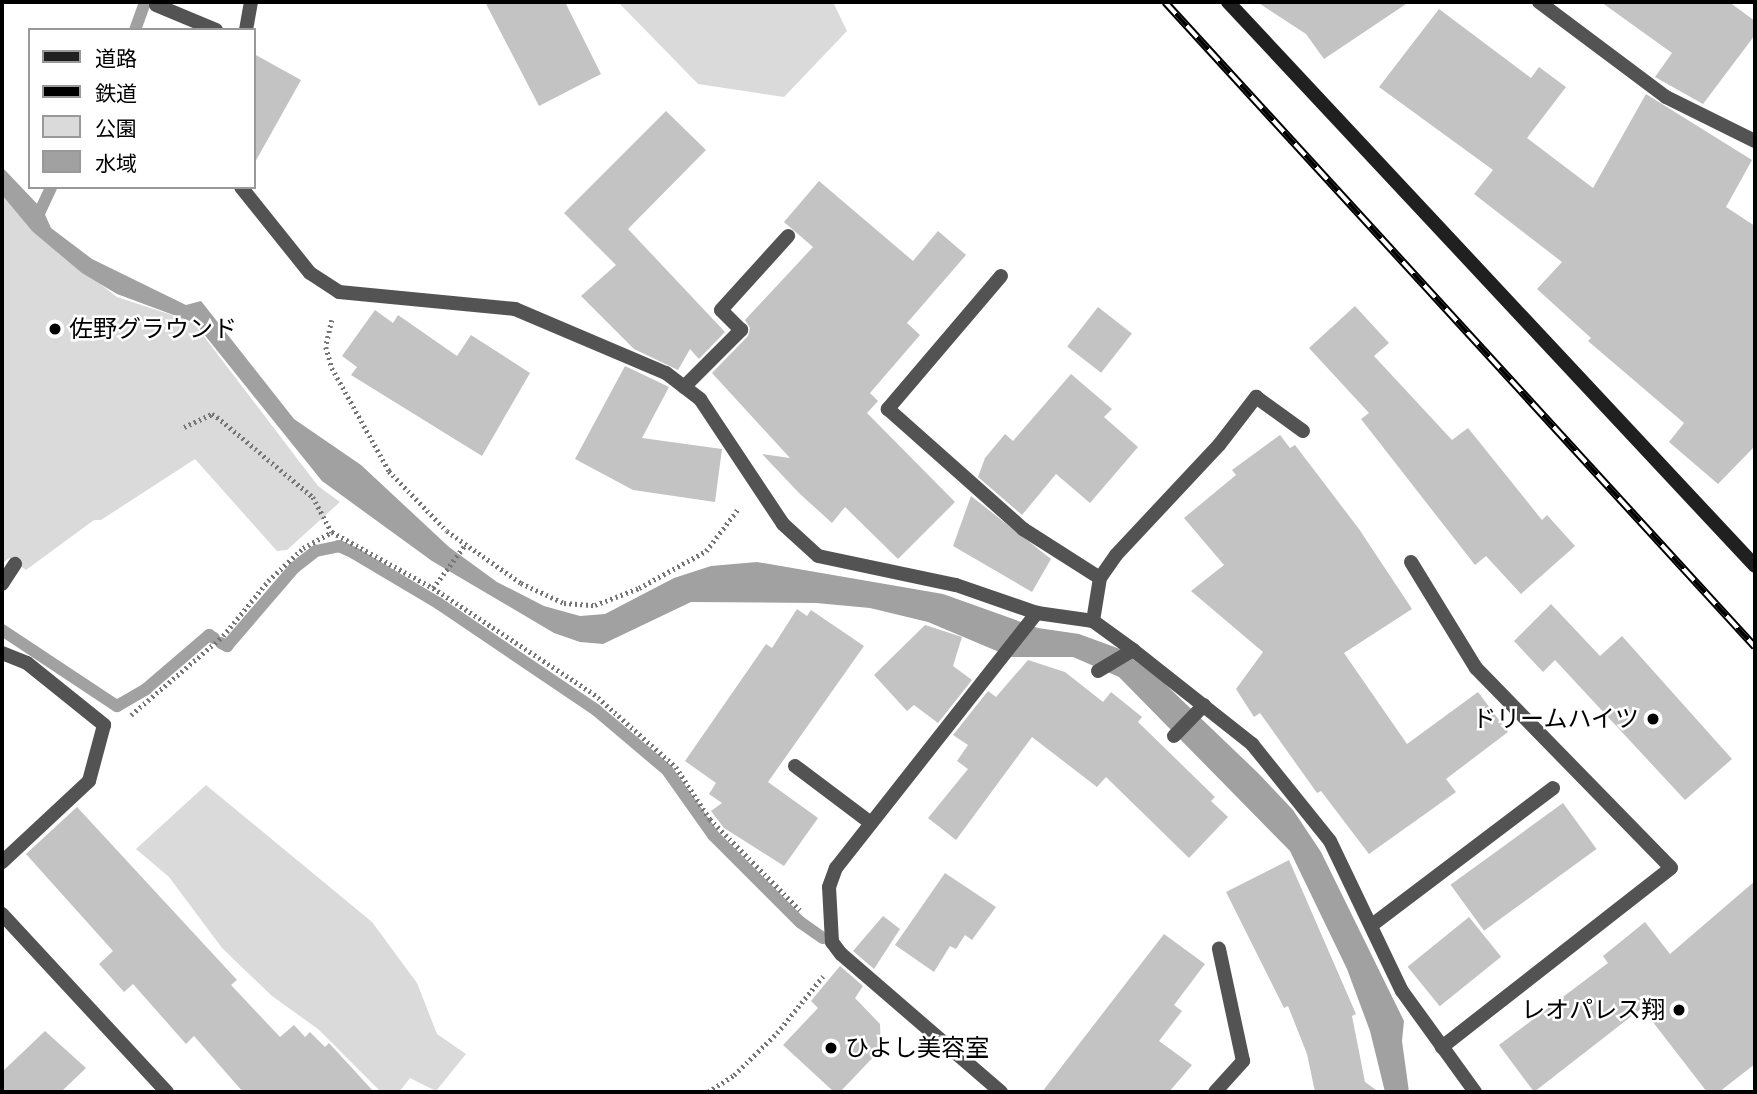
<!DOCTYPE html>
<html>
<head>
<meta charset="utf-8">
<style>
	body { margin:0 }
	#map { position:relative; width:1757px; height:1094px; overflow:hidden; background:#fff; font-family:Mulish,"Noto Sans JP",sans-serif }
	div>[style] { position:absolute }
	.green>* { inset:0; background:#dadada }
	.water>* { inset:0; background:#a1a1a1 }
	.stream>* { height:12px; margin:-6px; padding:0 6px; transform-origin:6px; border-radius:6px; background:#a1a1a1 }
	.building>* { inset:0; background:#c3c3c3; transform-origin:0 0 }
	.path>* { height:4.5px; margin-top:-2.25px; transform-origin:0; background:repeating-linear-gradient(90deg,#757575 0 2px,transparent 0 5.5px) }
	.lane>* { height:14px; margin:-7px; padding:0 7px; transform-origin:7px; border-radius:7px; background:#535353 }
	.street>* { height:14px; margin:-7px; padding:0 7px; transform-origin:7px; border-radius:7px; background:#535353 }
	.secondary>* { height:14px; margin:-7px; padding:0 7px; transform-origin:7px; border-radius:7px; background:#202020 }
	.rail>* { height:8px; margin-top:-4px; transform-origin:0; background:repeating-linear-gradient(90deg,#fff 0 16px,#000 0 32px); box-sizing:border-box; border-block:2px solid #000 }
	.dots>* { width:19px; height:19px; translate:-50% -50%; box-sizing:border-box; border:4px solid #fff; border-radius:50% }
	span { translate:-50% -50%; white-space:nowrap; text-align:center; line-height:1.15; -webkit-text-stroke:5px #fff; paint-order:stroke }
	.poi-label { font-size:24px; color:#000 }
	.left { translate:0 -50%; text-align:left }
	.right { translate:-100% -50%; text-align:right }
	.frame { position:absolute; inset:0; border:4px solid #000; pointer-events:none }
	.legend { position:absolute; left:28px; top:28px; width:228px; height:161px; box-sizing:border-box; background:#fff; border:2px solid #999; margin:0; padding:9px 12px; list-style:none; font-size:21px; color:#000 }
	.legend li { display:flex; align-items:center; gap:14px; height:35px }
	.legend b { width:35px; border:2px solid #999 }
</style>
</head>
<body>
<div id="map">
	<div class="green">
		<i style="clip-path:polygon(618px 2px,833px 2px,847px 31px,784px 97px,698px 84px)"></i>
		<i style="clip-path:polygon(2px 195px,31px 230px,117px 297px,193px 322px,318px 486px,340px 502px,287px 550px,277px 551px,195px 459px,101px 520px,94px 520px,26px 570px,9px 558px,2px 564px)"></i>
		<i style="clip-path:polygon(206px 785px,372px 922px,417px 983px,437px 1034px,466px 1054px,436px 1091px,410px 1078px,399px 1092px,381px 1092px,318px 1029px,272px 996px,222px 948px,169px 877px,136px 849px)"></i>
	</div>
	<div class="water">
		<i style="clip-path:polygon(2px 167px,43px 210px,51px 228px,92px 259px,186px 305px,201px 301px,294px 419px,361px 465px,449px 547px,497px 582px,544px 606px,580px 616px,605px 614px,674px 578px,711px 566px,757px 562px,943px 594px,1038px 628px,1079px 634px,1120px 649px,1164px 683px,1258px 773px,1293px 810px,1321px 852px,1404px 1021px,1402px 1041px,1409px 1092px,1385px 1092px,1370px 1031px,1347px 969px,1290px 851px,1119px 677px,1073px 657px,1011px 657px,928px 622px,870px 608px,816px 603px,691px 602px,603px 644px,580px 642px,554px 633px,432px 561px,322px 481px,195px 323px,117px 294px,82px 273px,32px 231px,2px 195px)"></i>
	</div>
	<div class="stream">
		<i style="left:135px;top:30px;width:30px;rotate:-70deg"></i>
		<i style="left:35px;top:222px;width:38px;rotate:-65deg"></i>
		<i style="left:2px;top:630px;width:138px;rotate:33.5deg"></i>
		<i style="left:117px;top:706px;width:34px;rotate:-30deg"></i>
		<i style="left:146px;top:689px;width:83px;rotate:-40.6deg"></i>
		<i style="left:209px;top:635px;width:6px;rotate:31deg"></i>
		<i style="left:221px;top:643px;width:7px;rotate:27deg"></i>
		<i style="left:227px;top:646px;width:103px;rotate:-49.3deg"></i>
		<i style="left:294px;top:568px;width:28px;rotate:-38deg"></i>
		<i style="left:316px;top:551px;width:24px;rotate:-12deg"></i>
		<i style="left:339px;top:546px;width:17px;rotate:25deg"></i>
		<i style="left:354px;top:553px;width:98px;rotate:30.8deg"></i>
		<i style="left:438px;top:603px;width:191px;rotate:34.1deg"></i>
		<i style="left:596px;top:710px;width:93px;rotate:40.2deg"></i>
		<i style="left:667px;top:770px;width:80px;rotate:54.7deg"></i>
		<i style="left:713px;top:835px;width:123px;rotate:45deg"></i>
		<i style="left:800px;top:922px;width:28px;rotate:35deg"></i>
	</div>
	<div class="building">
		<i style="clip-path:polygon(485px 2px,565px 2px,601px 74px,539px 106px)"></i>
		<i style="clip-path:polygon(1257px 2px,1409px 2px,1324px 59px,1306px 34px)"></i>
		<i style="clip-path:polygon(1601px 2px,1729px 2px,1755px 21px,1755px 35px,1703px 104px,1655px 77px,1672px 53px)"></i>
		<i style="clip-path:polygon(1439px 9px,1531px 78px,1539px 67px,1566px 87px,1527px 138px,1593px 188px,1646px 94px,1752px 160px,1726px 207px,1755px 226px,1755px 446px,1718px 484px,1669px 442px,1684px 423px,1588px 341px,1591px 338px,1537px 289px,1562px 262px,1474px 194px,1493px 170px,1379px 87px)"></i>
		<i style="clip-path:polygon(254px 54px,301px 80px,254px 164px)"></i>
		<i style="clip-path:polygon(666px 111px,706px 150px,628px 229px,725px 332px,699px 359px,690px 349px,678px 370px,634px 349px,581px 296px,616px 265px,564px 213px)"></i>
		<i style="clip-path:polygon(819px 181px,913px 261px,938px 231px,966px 255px,907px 323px,920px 335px,870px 393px,878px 401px,867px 413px,955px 502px,898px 559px,845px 507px,832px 523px,800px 494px,762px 454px,790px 458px,712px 373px,748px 336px,750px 328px,745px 320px,813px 247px,784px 222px)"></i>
		<i style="clip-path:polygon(1355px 306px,1389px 343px,1374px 356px,1452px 440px,1468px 428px,1542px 520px,1547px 515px,1575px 546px,1521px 594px,1486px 556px,1475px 565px,1361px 419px,1369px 413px,1309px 348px)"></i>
		<i style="left:1098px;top:307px;width:43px;height:50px;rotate:38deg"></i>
		<i style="clip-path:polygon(375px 310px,393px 323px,398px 315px,457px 356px,471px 335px,530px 373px,482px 456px,351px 375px,357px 367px,342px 356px)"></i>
		<i style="clip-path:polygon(625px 366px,669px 387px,642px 438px,722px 449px,715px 502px,633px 490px,575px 459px)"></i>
		<i style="clip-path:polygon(1071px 374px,1112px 409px,1104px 417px,1138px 447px,1090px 503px,1056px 474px,1022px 515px,978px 477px,985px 458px,1005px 434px,1013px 441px)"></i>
		<i style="clip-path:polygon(1280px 435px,1290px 448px,1295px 445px,1359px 529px,1412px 609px,1344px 653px,1407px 744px,1478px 692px,1508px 732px,1446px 779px,1456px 792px,1369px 854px,1321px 791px,1317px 793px,1260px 713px,1254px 717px,1236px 689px,1263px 652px,1191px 591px,1224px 565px,1184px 518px,1236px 475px,1232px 470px)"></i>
		<i style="clip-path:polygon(971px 496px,1051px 559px,1032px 592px,953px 546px)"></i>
		<i style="clip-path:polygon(1551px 604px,1600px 656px,1622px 636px,1732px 759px,1685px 800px,1555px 660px,1543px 672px,1514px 641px)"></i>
		<i style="clip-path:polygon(797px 609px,807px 616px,811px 610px,864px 646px,768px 782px,818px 818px,784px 866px,724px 828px,711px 811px,722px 803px,709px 794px,716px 783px,685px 761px,766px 644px,772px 648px)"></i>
		<i style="clip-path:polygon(925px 625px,962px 637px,953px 666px,972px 680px,938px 723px,914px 705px,907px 711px,874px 675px)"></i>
		<i style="clip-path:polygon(1028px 660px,1065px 672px,1103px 702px,1111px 692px,1142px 717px,1138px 722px,1215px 797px,1211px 801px,1228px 817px,1189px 858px,1106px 777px,1097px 787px,1032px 737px,956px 840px,928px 818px,968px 769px,957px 761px,968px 745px,953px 735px,988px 691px,996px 697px)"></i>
		<i style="left:1563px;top:803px;width:57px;height:139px;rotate:54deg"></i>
		<i style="clip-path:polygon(77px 807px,237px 980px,231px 985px,280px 1037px,294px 1025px,305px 1037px,310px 1032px,325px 1047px,329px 1043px,374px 1092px,243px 1092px,194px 1036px,186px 1044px,133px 984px,124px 992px,99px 964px,113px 951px,26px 854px)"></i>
		<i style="clip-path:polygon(1289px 860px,1356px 1014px,1352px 1016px,1365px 1082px,1379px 1092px,1315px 1092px,1307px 1054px,1288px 1006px,1284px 1008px,1226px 892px)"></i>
		<i style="clip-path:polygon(945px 873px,996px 907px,972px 940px,965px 935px,956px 949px,950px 946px,934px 972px,895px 945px)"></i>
		<i style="clip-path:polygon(1755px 881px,1755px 1064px,1719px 1092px,1707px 1092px,1642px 1008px,1534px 1092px,1499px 1045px,1608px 963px,1603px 956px,1645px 922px,1670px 954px)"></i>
		<i style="clip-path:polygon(883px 916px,900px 929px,874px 969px,853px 951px)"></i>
		<i style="left:1469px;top:917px;width:51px;height:79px;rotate:51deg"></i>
		<i style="clip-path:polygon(1164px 934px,1205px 964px,1174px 1005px,1182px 1011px,1159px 1041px,1192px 1065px,1169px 1092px,1042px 1092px)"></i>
		<i style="clip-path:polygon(840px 966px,863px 986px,855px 998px,880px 1024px,881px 1049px,840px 1092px,834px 1092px,783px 1045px,818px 1008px,811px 1001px)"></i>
		<i style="clip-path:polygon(45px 1031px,86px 1068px,61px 1092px,2px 1092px,2px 1072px)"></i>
	</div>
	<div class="path">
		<i style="left:332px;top:320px;width:28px;rotate:103deg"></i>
		<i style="left:326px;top:347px;width:22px;rotate:74deg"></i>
		<i style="left:332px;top:368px;width:118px;rotate:61deg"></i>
		<i style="left:389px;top:471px;width:83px;rotate:46deg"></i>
		<i style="left:447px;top:531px;width:90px;rotate:35.1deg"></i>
		<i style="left:521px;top:583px;width:47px;rotate:24.9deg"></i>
		<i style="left:564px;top:603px;width:31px;rotate:4deg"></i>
		<i style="left:595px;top:605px;width:47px;rotate:-21.1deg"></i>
		<i style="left:639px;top:588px;width:77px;rotate:-28.9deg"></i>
		<i style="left:706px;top:551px;width:53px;rotate:-52.7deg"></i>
		<i style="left:184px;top:427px;width:31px;rotate:-25deg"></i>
		<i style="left:212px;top:414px;width:6px;rotate:31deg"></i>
		<i style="left:217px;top:417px;width:125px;rotate:39.8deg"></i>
		<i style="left:313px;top:497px;width:40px;rotate:62deg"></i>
		<i style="left:433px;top:588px;width:54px;rotate:-53.3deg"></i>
		<i style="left:131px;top:715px;width:121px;rotate:-40.7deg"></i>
		<i style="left:223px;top:636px;width:71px;rotate:-50.7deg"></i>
		<i style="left:268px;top:581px;width:48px;rotate:-43.3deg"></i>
		<i style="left:303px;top:548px;width:33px;rotate:-29deg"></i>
		<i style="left:332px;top:532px;width:115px;rotate:29deg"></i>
		<i style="left:433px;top:588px;width:193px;rotate:33.4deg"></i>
		<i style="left:594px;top:694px;width:110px;rotate:41.7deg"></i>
		<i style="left:676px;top:767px;width:62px;rotate:56.8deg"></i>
		<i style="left:710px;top:819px;width:128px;rotate:45.3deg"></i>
		<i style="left:708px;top:1092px;width:31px;rotate:-33deg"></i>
		<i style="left:734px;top:1075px;width:60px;rotate:-44.3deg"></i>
		<i style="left:777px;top:1033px;width:73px;rotate:-51.1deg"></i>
	</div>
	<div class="lane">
		<i style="left:684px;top:387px;width:81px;rotate:-45deg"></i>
		<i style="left:741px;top:330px;width:28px;rotate:-135deg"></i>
		<i style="left:721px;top:310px;width:100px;rotate:-47.8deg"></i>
		<i style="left:795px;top:766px;width:95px;rotate:36.9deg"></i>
		<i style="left:1372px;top:925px;width:227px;rotate:-37.1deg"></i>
	</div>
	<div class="street">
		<i style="left:1539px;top:2px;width:159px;rotate:36.8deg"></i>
		<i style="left:1666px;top:97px;width:99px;rotate:26.3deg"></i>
		<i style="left:156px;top:5px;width:65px;rotate:22.6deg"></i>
		<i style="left:246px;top:30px;width:28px;rotate:-80deg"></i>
		<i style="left:241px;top:187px;width:110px;rotate:51.3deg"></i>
		<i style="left:310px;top:273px;width:35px;rotate:33deg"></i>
		<i style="left:339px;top:292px;width:177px;rotate:5.5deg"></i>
		<i style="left:515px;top:309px;width:164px;rotate:23deg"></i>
		<i style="left:666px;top:373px;width:43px;rotate:37.4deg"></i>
		<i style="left:700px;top:399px;width:150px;rotate:56.4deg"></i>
		<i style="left:783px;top:524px;width:47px;rotate:42.4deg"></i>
		<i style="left:818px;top:556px;width:141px;rotate:11.9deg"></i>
		<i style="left:956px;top:585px;width:86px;rotate:19.1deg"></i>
		<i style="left:1037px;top:613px;width:57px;rotate:8.1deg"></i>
		<i style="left:1093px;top:621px;width:49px;rotate:35.9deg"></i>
		<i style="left:1133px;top:650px;width:152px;rotate:38.3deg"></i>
		<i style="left:1252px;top:744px;width:124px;rotate:51.2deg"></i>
		<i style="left:1330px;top:841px;width:166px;rotate:64.4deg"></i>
		<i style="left:1402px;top:991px;width:125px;rotate:54.1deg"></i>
		<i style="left:1001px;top:276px;width:175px;rotate:130.4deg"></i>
		<i style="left:888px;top:409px;width:181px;rotate:41.6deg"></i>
		<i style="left:1023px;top:529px;width:91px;rotate:32.5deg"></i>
		<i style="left:1411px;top:562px;width:124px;rotate:58.5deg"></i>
		<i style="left:1476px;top:668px;width:279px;rotate:45.7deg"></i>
		<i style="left:1671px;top:868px;width:291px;rotate:142deg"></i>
		<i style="left:2px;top:584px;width:24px;rotate:-57deg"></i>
		<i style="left:1093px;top:621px;width:44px;rotate:-80.8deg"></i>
		<i style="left:1100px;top:578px;width:28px;rotate:-55deg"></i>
		<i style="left:1116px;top:555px;width:151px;rotate:-46.9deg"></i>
		<i style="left:1219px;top:445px;width:61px;rotate:-52.4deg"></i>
		<i style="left:1256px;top:397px;width:58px;rotate:35.9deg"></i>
		<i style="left:2px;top:653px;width:27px;rotate:22deg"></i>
		<i style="left:27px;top:663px;width:99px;rotate:38.8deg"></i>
		<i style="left:104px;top:725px;width:58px;rotate:105deg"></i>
		<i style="left:89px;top:781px;width:119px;rotate:137deg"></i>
		<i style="left:1098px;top:671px;width:41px;rotate:-31deg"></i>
		<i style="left:1174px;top:736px;width:43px;rotate:-45.9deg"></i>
		<i style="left:2px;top:914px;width:243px;rotate:47.2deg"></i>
		<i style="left:1001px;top:1092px;width:211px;rotate:-139.2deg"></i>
		<i style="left:841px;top:954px;width:15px;rotate:-127deg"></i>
		<i style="left:832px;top:942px;width:55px;rotate:-93.1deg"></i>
		<i style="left:829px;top:887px;width:20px;rotate:-70deg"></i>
		<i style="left:836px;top:868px;width:325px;rotate:-51.8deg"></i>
		<i style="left:1215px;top:1092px;width:42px;rotate:-47.9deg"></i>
		<i style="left:1243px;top:1061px;width:115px;rotate:-102.1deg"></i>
	</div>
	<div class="secondary">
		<i style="left:1228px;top:2px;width:772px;rotate:46.94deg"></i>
	</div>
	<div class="rail">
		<i style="left:1165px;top:2px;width:874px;rotate:47.55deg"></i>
	</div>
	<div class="dots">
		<i style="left:55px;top:329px;background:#000"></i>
		<i style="left:1653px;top:719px;background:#000"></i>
		<i style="left:1679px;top:1010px;background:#000"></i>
		<i style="left:831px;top:1048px;background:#000"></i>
	</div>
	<div class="poi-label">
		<span class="left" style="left:69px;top:329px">佐野グラウンド</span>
		<span class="right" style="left:1639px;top:719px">ドリームハイツ</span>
		<span class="right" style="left:1665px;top:1010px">レオパレス翔</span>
		<span class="left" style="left:845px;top:1048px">ひよし美容室</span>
	</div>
	<div class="frame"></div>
	<ul class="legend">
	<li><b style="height:9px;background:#202020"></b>道路</li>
	<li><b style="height:9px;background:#000"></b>鉄道</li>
	<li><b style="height:19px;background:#dadada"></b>公園</li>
	<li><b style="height:19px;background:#a1a1a1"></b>水域</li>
	</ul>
</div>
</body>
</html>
